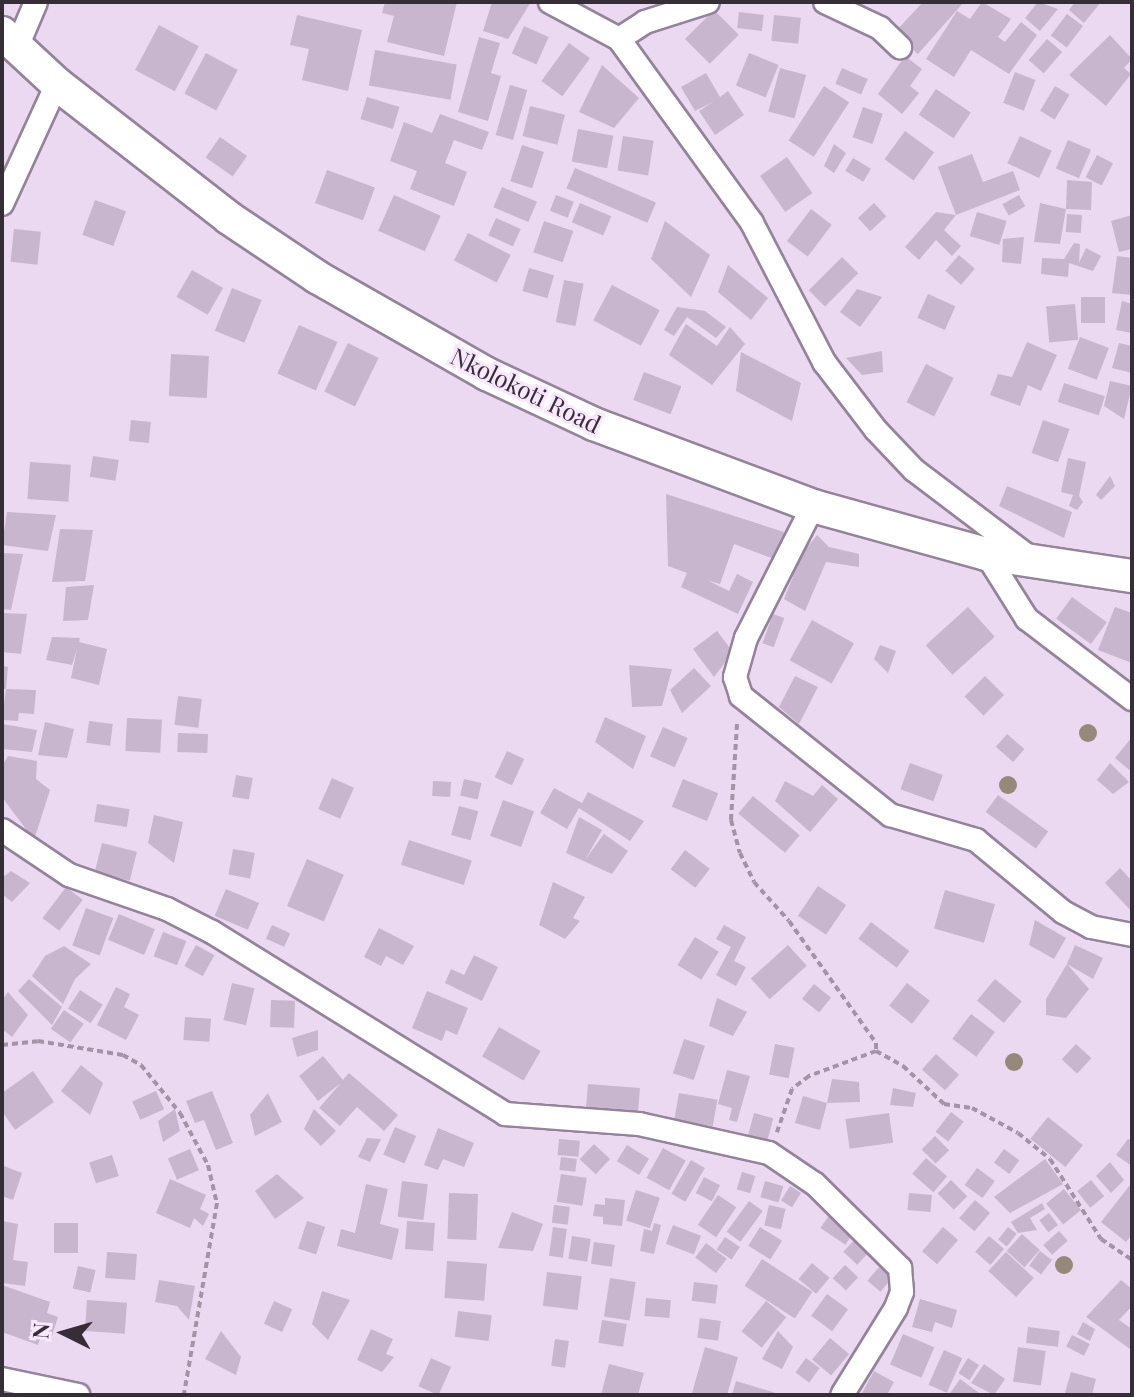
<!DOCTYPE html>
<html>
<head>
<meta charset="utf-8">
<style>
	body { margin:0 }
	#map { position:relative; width:1134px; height:1397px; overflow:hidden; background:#ebd8f1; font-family:"Playfair Display",serif }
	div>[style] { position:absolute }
	.building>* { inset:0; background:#c8b6ce; transform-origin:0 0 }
	.path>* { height:4px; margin-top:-2px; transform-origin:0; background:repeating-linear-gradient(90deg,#a294a6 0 6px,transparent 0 10px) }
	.roads { filter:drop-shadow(2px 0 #94839a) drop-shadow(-2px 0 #94839a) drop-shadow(0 2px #94839a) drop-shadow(0 -2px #94839a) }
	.street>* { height:22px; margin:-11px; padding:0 11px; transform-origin:11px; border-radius:11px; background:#fff }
	.secondary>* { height:32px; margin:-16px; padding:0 16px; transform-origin:16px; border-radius:16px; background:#fff }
	.trees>* { width:18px; height:18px; margin:-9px; border-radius:50%; background:#96897a }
	span { translate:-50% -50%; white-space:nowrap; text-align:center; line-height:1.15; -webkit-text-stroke:6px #f9e6ff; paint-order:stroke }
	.street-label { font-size:24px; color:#352e37 }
	.frame { position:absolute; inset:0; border:4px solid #352e37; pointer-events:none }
	.north { position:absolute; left:24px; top:1293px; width:80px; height:80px; -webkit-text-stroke:6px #f9e6ff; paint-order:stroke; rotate:275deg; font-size:22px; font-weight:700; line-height:32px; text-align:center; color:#352e37 }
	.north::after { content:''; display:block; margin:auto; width:28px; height:36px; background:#352e37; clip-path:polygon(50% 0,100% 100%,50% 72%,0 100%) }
</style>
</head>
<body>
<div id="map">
	<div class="building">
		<i style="clip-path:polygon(385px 2px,457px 2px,444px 56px,387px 42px,394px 16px,382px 13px)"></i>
		<i style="clip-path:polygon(492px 2px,531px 2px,508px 39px,483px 31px)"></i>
		<i style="clip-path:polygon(923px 2px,964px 2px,918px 54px,894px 33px)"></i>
		<i style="clip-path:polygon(982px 2px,1011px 19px,998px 37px,1005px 42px,1021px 22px,1037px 35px,1009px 74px,971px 50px,954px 77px,926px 59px,957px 11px,970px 19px)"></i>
		<i style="clip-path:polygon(1038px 2px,1058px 9px,1040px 31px,1025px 18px)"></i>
		<i style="clip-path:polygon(1075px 2px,1101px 2px,1084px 23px,1069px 10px)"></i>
		<i style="left:714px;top:10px;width:35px;height:41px;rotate:45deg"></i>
		<i style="left:739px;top:12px;width:25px;height:16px;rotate:7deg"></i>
		<i style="left:1067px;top:14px;width:20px;height:27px;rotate:37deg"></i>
		<i style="clip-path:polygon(297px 15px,362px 30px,348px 91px,302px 80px,309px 49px,290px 45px)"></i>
		<i style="left:774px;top:15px;width:27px;height:26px;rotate:6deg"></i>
		<i style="left:159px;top:25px;width:45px;height:51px;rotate:28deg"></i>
		<i style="left:524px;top:26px;width:27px;height:30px;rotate:24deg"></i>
		<i style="clip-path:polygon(1110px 35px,1132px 59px,1124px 68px,1131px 74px,1106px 106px,1069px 75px)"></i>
		<i style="clip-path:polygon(479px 37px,500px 43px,491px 73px,501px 76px,488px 121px,458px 112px)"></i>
		<i style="left:1047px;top:39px;width:20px;height:28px;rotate:41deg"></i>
		<i style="left:569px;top:43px;width:26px;height:47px;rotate:36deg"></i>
		<i style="left:375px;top:50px;width:83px;height:36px;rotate:10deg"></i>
		<i style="left:206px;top:53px;width:36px;height:46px;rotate:28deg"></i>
		<i style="left:749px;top:53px;width:32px;height:35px;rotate:22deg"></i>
		<i style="clip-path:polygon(905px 56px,922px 69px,910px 86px,919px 93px,902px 114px,878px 94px)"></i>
		<i style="clip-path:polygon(602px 65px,639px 98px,614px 128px,579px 112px)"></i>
		<i style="left:780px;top:68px;width:27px;height:45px;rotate:15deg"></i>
		<i style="left:842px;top:68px;width:28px;height:17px;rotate:23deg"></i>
		<i style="left:1015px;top:72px;width:22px;height:33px;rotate:21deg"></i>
		<i style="clip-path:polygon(706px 73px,720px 97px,728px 91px,744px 115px,715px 135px,699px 111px,713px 102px,695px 111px,681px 87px)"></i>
		<i style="left:510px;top:85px;width:18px;height:52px;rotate:16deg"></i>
		<i style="left:824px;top:86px;width:30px;height:65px;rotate:33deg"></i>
		<i style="left:1055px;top:86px;width:17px;height:29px;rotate:31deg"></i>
		<i style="left:936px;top:89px;width:42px;height:31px;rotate:34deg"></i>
		<i style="left:367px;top:97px;width:34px;height:23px;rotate:17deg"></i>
		<i style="left:530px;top:106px;width:36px;height:31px;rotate:14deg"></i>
		<i style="left:863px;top:107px;width:21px;height:32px;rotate:19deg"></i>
		<i style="clip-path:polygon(440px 114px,489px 132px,482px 150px,454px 140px,445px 163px,467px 172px,454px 206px,410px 189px,417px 171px,390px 161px,404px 122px,432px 133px)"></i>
		<i style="left:578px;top:129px;width:36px;height:33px;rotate:11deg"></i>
		<i style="left:905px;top:131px;width:36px;height:35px;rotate:36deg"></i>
		<i style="left:623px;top:136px;width:31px;height:35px;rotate:9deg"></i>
		<i style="left:1020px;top:136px;width:35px;height:30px;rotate:25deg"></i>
		<i style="left:220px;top:137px;width:33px;height:25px;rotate:35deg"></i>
		<i style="left:1068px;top:140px;width:25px;height:31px;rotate:23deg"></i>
		<i style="clip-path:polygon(834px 144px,846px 153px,834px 173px,824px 166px)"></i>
		<i style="left:522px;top:145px;width:23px;height:38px;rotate:18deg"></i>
		<i style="clip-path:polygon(972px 154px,983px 182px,1013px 171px,1020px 190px,956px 215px,944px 230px,961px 246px,952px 256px,936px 240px,919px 260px,905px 247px,936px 212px,956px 215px,938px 167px)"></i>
		<i style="left:1097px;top:155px;width:18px;height:25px;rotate:27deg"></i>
		<i style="left:787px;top:157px;width:44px;height:33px;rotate:55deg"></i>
		<i style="left:853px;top:158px;width:21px;height:15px;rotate:31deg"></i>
		<i style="left:575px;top:168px;width:88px;height:22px;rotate:23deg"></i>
		<i style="left:327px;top:170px;width:51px;height:35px;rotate:20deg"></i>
		<i style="clip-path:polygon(1067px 180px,1092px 182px,1091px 210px,1066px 209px,1060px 244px,1034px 242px,1040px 203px,1066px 209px)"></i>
		<i style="left:502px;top:187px;width:38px;height:22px;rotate:23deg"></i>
		<i style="left:394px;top:195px;width:51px;height:39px;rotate:24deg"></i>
		<i style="left:556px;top:195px;width:19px;height:17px;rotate:21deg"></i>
		<i style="left:1019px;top:195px;width:13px;height:19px;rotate:61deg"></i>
		<i style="left:95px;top:200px;width:33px;height:37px;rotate:20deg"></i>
		<i style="left:580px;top:203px;width:34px;height:21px;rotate:23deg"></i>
		<i style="left:874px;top:203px;width:18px;height:22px;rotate:47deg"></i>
		<i style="left:811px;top:209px;width:26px;height:40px;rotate:37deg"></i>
		<i style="left:977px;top:212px;width:31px;height:25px;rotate:17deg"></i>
		<i style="left:1067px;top:214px;width:15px;height:18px;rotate:4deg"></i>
		<i style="clip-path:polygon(1132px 215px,1132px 249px,1119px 252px,1111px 221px)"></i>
		<i style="left:496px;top:218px;width:27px;height:19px;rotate:24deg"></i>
		<i style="left:544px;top:221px;width:31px;height:33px;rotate:19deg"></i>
		<i style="clip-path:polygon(665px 221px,710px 255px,691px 297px,651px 259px)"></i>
		<i style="left:14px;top:229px;width:27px;height:33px;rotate:6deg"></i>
		<i style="left:468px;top:233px;width:48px;height:31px;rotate:27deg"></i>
		<i style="clip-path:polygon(1024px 237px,1021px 264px,1002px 262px,1003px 239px)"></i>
		<i style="clip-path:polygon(1074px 243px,1080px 244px,1079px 263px,1086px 248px,1101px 256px,1093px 271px,1069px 263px,1068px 277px,1041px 274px,1042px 258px,1064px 259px)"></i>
		<i style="left:959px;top:255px;width:21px;height:21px;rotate:41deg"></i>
		<i style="clip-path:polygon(1117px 256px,1132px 258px,1132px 295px,1112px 293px)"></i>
		<i style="left:842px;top:257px;width:23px;height:47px;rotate:45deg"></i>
		<i style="clip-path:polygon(728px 265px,768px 298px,751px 320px,718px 292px)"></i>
		<i style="left:529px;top:268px;width:26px;height:24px;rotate:16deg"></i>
		<i style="left:192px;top:270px;width:36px;height:31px;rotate:30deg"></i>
		<i style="left:564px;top:280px;width:20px;height:43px;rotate:11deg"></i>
		<i style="left:612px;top:285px;width:54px;height:40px;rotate:28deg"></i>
		<i style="left:232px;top:288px;width:32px;height:46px;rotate:22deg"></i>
		<i style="clip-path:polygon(857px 289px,882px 297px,860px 327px,840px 312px)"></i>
		<i style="left:928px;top:294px;width:30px;height:26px;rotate:24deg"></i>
		<i style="left:1081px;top:297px;width:24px;height:26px"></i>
		<i style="clip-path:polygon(1122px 301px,1132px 304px,1132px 333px,1116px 330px)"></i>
		<i style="left:1075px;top:304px;width:36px;height:29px;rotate:85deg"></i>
		<i style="clip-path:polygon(677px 307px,705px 311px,726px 327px,716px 338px,687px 317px,674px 336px,664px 330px)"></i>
		<i style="clip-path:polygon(686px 324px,717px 346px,730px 327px,745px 344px,712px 385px,669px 355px)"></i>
		<i style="left:299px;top:325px;width:42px;height:53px;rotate:24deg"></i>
		<i style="left:1080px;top:337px;width:31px;height:34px;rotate:21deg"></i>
		<i style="clip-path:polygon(1027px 342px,1057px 355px,1041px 391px,1028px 385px,1020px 406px,990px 395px,998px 374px,1012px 377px)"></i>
		<i style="left:348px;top:343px;width:34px;height:54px;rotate:26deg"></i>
		<i style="clip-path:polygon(1119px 343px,1132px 346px,1132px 373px,1112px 368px)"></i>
		<i style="clip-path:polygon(882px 351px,883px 372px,862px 375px,846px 358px)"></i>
		<i style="clip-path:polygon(741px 352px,801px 383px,792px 421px,736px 391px)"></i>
		<i style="left:171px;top:354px;width:38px;height:42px;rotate:3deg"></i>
		<i style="left:926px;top:364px;width:31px;height:43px;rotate:27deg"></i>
		<i style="left:644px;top:372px;width:40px;height:30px;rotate:21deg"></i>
		<i style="clip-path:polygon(1110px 381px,1132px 386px,1124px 419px,1104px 406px)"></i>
		<i style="left:1064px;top:383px;width:43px;height:20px;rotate:18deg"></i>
		<i style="left:131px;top:420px;width:20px;height:21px;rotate:6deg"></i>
		<i style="left:1043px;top:420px;width:28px;height:35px;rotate:19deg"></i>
		<i style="left:93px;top:456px;width:26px;height:21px;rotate:9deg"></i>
		<i style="clip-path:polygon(1068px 458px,1086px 462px,1079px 496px,1083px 502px,1077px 510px,1069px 506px,1073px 495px,1061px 492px)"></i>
		<i style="left:30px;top:462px;width:41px;height:37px;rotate:4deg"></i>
		<i style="clip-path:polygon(1110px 476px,1115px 486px,1101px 500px,1096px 495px)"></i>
		<i style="clip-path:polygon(1007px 486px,1072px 512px,1064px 538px,999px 506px)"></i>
		<i style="clip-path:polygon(666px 494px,784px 532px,777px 560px,734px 544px,720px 584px,707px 580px,729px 591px,737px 574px,753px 582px,738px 614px,681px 587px,687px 573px,668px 566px)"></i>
		<i style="clip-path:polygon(7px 512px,56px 515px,48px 551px,2px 545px)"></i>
		<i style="clip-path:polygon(60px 529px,93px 530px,85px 581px,52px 582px)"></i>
		<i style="clip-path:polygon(817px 535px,829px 547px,859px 554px,859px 567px,826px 562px,805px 611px,784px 599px,802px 554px)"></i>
		<i style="clip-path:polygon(2px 553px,23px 554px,11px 610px,2px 609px)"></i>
		<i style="clip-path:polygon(94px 585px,88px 620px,63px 621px,66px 587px)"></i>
		<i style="left:1072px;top:597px;width:43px;height:27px;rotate:36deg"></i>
		<i style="left:968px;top:607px;width:40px;height:57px;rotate:48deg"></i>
		<i style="clip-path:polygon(1115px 607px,1132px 613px,1132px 663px,1098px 650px)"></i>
		<i style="clip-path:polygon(2px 613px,27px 614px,21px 654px,2px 652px)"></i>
		<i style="left:773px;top:614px;width:12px;height:31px;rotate:20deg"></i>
		<i style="left:812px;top:620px;width:48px;height:46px;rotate:29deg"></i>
		<i style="clip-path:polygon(717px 631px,733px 652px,714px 677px,693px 649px)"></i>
		<i style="clip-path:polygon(52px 637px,80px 638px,79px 642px,107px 649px,99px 685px,71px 678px,77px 649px,72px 665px,46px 660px)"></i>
		<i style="clip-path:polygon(880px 645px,896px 651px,888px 673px,874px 659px)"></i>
		<i style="clip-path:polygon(629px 665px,672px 669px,662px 706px,632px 707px)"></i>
		<i style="clip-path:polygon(2px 666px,8px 667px,6px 689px,36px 690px,34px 714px,19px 713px,18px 721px,2px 720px,6px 689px,2px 689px)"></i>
		<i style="clip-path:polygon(694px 668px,711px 686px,682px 713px,670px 690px)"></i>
		<i style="clip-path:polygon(795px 676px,818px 687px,799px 724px,779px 707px)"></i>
		<i style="left:985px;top:676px;width:27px;height:29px;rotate:45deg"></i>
		<i style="left:178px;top:696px;width:24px;height:29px;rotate:7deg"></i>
		<i style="clip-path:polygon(605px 717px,646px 736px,633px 769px,595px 742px)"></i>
		<i style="left:127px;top:718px;width:35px;height:33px;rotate:3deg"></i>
		<i style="left:89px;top:721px;width:24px;height:22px;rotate:7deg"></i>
		<i style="clip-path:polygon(45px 722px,74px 729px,67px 758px,38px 755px)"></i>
		<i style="clip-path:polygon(3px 724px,37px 730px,32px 752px,2px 749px)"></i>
		<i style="left:663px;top:727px;width:27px;height:32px;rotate:24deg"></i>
		<i style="left:178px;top:733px;width:30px;height:19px;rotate:2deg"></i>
		<i style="left:1007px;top:734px;width:23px;height:17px;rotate:41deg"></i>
		<i style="clip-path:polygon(1132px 737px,1132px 772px,1115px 758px)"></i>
		<i style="left:507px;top:751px;width:19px;height:29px;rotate:25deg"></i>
		<i style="clip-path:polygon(8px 756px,37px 761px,36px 779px,50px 790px,34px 840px,2px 797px,2px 766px)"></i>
		<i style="left:910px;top:763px;width:35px;height:28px;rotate:20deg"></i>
		<i style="clip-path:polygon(1110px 763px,1129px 782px,1113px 794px,1097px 780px)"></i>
		<i style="left:236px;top:775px;width:17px;height:22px;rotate:10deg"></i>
		<i style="left:332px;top:778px;width:24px;height:34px;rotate:24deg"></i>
		<i style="left:464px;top:779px;width:18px;height:17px;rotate:13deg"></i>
		<i style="left:683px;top:779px;width:38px;height:30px;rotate:22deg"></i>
		<i style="left:433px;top:781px;width:18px;height:15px;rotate:3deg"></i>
		<i style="clip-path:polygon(785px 781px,813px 796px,822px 785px,838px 799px,810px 832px,775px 801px)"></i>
		<i style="clip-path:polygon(554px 788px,582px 803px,588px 792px,644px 821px,630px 841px,579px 808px,567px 829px,540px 813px)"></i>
		<i style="left:998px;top:795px;width:62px;height:21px;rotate:36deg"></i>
		<i style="left:753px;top:796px;width:61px;height:23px;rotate:40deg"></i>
		<i style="left:503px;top:800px;width:33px;height:38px;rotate:20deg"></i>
		<i style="left:97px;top:804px;width:33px;height:18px;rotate:9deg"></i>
		<i style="left:459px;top:806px;width:20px;height:30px;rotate:15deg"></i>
		<i style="clip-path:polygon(154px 815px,183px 822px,174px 863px,148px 843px)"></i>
		<i style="clip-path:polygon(579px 817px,602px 830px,585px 860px,604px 834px,628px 851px,612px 874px,566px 853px)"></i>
		<i style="left:409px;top:840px;width:66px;height:26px;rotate:18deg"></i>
		<i style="left:102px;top:843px;width:36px;height:30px;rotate:14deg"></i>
		<i style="left:233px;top:849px;width:22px;height:26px;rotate:10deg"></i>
		<i style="left:685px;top:850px;width:31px;height:24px;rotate:37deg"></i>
		<i style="left:307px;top:859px;width:40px;height:51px;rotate:23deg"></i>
		<i style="clip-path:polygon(1120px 868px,1132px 881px,1132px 912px,1105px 883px)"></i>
		<i style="clip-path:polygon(11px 871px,30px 883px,12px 902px,2px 894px,2px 878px)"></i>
		<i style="clip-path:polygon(553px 882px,585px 897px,573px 918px,580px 921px,565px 939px,539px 925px)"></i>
		<i style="left:818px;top:886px;width:34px;height:36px;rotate:34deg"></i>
		<i style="left:66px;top:887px;width:21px;height:39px;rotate:37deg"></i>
		<i style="left:226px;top:889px;width:36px;height:29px;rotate:23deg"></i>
		<i style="left:945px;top:890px;width:52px;height:40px;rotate:16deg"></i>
		<i style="left:86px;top:908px;width:29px;height:40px;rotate:20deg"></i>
		<i style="left:119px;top:914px;width:39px;height:28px;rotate:23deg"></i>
		<i style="clip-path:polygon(1035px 920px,1066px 938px,1054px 959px,1029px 945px)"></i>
		<i style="left:871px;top:922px;width:48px;height:21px;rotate:37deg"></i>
		<i style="left:272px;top:925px;width:20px;height:15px;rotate:24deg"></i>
		<i style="clip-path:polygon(724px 925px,746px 937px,734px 961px,746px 967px,736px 986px,716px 975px,731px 947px,716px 939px)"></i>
		<i style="clip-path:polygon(379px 928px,414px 946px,403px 965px,386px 956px,381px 966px,364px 957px)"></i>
		<i style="left:163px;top:932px;width:25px;height:26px;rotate:21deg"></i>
		<i style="left:695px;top:937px;width:28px;height:33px;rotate:32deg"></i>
		<i style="left:196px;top:945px;width:21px;height:24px;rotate:29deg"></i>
		<i style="left:788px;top:945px;width:28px;height:50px;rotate:48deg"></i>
		<i style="clip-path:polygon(1075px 945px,1103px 958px,1093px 979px,1067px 964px)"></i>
		<i style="clip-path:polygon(64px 946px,91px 964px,75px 979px,63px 1004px,32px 976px,45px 956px)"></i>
		<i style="clip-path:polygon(474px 955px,498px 967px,482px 1001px,445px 983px,451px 969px,464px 975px)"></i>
		<i style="clip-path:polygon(1067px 964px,1089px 989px,1066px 1018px,1046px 1015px,1046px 999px)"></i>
		<i style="clip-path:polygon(29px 979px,62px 1007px,52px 1025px,18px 991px)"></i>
		<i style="left:995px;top:979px;width:35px;height:28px;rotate:40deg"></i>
		<i style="left:232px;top:983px;width:23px;height:38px;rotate:13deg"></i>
		<i style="left:907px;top:983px;width:29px;height:29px;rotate:38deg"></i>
		<i style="left:814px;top:984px;width:22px;height:19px;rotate:39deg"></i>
		<i style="clip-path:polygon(116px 987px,130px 994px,124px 1007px,139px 1015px,126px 1040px,97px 1025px)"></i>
		<i style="left:80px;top:990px;width:27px;height:22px;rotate:33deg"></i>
		<i style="clip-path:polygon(427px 991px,468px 1008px,457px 1035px,446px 1030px,442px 1041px,412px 1028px)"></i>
		<i style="clip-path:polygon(8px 992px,28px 1015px,12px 1037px,2px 1029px,2px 1000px)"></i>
		<i style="clip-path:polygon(717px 998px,747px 1012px,733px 1036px,709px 1026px)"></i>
		<i style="left:271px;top:1000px;width:24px;height:27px;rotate:2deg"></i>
		<i style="left:64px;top:1010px;width:24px;height:23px;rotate:35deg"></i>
		<i style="left:971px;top:1014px;width:30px;height:31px;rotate:37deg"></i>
		<i style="left:185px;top:1017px;width:26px;height:23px;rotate:4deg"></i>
		<i style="left:499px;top:1027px;width:48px;height:34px;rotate:30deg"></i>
		<i style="clip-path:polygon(318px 1030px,318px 1050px,297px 1057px,292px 1038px)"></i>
		<i style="left:684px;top:1039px;width:22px;height:36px;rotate:18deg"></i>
		<i style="left:775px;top:1044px;width:20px;height:31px;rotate:11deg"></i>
		<i style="left:1076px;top:1044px;width:21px;height:21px;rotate:43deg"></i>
		<i style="left:936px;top:1054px;width:31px;height:21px;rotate:42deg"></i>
		<i style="clip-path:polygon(323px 1056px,343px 1080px,349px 1073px,398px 1115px,384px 1131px,357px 1107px,340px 1126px,319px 1108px,341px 1083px,318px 1101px,299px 1076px)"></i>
		<i style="clip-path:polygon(81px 1065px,103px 1083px,90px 1115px,61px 1091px)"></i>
		<i style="clip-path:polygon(727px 1070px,750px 1076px,737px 1122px,729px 1120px,732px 1108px,718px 1104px)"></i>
		<i style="clip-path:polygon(33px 1071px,54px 1102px,15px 1130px,2px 1111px,2px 1093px)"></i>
		<i style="clip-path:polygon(832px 1079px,859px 1082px,860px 1102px,827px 1103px,820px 1130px,795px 1123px,803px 1096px,827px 1103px)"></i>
		<i style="clip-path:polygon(588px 1084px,640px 1088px,638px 1112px,602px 1109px,601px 1121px,585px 1120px)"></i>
		<i style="clip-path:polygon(893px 1088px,916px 1093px,913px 1107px,890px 1105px)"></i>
		<i style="left:156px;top:1091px;width:20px;height:26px;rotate:66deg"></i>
		<i style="clip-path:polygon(212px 1091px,233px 1143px,216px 1150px,204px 1120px,195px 1123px,186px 1101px)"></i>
		<i style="clip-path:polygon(268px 1093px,282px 1122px,255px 1136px,250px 1115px)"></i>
		<i style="left:679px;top:1093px;width:39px;height:27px;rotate:10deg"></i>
		<i style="clip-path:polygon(175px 1109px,180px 1131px,163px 1142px,158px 1121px)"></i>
		<i style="clip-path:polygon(314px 1109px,336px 1131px,321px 1146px,304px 1129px)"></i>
		<i style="left:951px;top:1112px;width:16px;height:25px;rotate:38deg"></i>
		<i style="left:754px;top:1113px;width:20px;height:26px;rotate:15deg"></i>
		<i style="left:889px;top:1113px;width:30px;height:44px;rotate:82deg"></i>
		<i style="left:1048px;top:1117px;width:45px;height:28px;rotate:39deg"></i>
		<i style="left:395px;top:1127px;width:23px;height:30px;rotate:23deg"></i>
		<i style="clip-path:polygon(438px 1128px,474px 1143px,464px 1167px,443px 1159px,438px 1170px,424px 1165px)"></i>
		<i style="left:935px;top:1136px;width:20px;height:19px;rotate:45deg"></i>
		<i style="clip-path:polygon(367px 1138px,381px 1139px,370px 1162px,358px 1157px)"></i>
		<i style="left:559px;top:1139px;width:21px;height:16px;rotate:5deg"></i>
		<i style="clip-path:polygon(1128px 1139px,1132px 1141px,1132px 1166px,1116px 1155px)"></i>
		<i style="left:594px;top:1144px;width:22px;height:21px;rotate:43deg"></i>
		<i style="left:627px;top:1145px;width:26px;height:19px;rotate:32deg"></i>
		<i style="left:663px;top:1148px;width:26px;height:34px;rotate:29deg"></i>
		<i style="left:190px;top:1149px;width:23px;height:24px;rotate:67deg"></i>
		<i style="left:1004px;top:1149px;width:19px;height:17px;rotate:36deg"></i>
		<i style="left:112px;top:1155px;width:22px;height:24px;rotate:72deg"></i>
		<i style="left:561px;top:1157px;width:16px;height:13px;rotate:7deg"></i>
		<i style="left:926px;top:1158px;width:28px;height:21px;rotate:41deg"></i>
		<i style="clip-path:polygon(1045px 1159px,1063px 1184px,1010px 1213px,994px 1197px)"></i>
		<i style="left:691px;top:1160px;width:16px;height:39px;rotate:30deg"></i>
		<i style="clip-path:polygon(1110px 1162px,1124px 1180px,1111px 1193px,1096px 1176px)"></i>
		<i style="clip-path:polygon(4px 1166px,22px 1173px,13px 1200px,2px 1196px)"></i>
		<i style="left:977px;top:1168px;width:22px;height:21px;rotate:36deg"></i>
		<i style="left:742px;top:1172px;width:14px;height:18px;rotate:17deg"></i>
		<i style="clip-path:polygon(277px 1174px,304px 1198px,275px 1219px,255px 1191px)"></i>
		<i style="left:561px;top:1174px;width:26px;height:28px;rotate:9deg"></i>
		<i style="left:704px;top:1177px;width:18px;height:18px;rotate:27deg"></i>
		<i style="clip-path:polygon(170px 1179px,206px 1195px,200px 1209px,209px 1214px,203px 1226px,194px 1218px,190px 1228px,156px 1213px)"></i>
		<i style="left:951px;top:1180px;width:23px;height:19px;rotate:45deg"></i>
		<i style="left:1091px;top:1180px;width:21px;height:18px;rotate:51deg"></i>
		<i style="left:402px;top:1181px;width:26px;height:36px;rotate:7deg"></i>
		<i style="left:765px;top:1181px;width:19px;height:17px;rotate:16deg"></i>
		<i style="clip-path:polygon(366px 1184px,388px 1189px,380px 1224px,399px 1229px,392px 1260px,337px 1246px,341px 1229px,355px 1233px)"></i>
		<i style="clip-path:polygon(1130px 1185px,1132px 1235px,1126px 1242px,1101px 1222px)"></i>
		<i style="left:790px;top:1186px;width:13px;height:17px;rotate:32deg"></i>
		<i style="left:1064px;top:1189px;width:27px;height:23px;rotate:51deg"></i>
		<i style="left:636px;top:1190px;width:25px;height:32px;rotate:18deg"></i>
		<i style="left:449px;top:1193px;width:29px;height:46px;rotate:2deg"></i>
		<i style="left:909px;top:1193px;width:23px;height:17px;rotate:5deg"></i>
		<i style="left:718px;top:1195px;width:22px;height:36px;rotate:34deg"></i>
		<i style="clip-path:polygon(605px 1198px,625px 1200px,622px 1226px,603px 1224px,603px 1217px,593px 1216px,595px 1204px,605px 1205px)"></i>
		<i style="left:975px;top:1200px;width:20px;height:24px;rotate:41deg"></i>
		<i style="left:749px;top:1201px;width:17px;height:38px;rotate:36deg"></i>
		<i style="clip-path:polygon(1042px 1203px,1045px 1209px,1030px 1218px,1037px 1230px,1018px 1233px,1011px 1222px)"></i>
		<i style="left:554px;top:1205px;width:16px;height:18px;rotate:7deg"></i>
		<i style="left:769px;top:1205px;width:17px;height:21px;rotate:13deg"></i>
		<i style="clip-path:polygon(512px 1212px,543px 1224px,533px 1251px,498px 1248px)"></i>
		<i style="left:1049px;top:1213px;width:15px;height:12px;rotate:53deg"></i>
		<i style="left:830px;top:1214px;width:30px;height:17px;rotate:34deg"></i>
		<i style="clip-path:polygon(2px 1221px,18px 1224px,13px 1260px,28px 1262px,25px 1286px,2px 1283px)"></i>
		<i style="left:307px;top:1221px;width:19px;height:29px;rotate:18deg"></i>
		<i style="left:407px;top:1221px;width:28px;height:28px;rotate:4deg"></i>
		<i style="left:54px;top:1223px;width:24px;height:30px"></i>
		<i style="clip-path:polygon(654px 1223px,661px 1225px,654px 1254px,640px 1251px,644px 1229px,652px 1231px)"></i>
		<i style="left:673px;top:1225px;width:30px;height:20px;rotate:21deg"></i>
		<i style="left:553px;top:1227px;width:14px;height:29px;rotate:8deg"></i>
		<i style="left:760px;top:1227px;width:26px;height:22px;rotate:32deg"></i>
		<i style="left:943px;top:1227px;width:20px;height:32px;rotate:41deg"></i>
		<i style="left:1008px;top:1227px;width:11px;height:16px;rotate:38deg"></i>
		<i style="left:1059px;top:1231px;width:13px;height:21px;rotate:48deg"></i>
		<i style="left:1022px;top:1234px;width:24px;height:23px;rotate:42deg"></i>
		<i style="left:859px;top:1235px;width:19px;height:23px;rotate:43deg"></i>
		<i style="left:572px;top:1236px;width:19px;height:23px;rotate:9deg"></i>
		<i style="left:989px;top:1236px;width:20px;height:21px;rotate:41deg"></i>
		<i style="left:725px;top:1237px;width:18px;height:15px;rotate:34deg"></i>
		<i style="left:594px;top:1242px;width:21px;height:22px;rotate:8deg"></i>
		<i style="left:706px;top:1243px;width:26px;height:18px;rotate:37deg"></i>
		<i style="left:1040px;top:1251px;width:15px;height:18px;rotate:37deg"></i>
		<i style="left:107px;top:1252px;width:30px;height:26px;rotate:4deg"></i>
		<i style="left:1006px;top:1252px;width:38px;height:26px;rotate:43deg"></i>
		<i style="left:762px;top:1259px;width:60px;height:32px;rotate:33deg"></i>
		<i style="left:447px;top:1261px;width:40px;height:37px;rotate:4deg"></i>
		<i style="left:812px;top:1263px;width:23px;height:21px;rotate:40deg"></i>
		<i style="left:845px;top:1265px;width:18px;height:18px;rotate:43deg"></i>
		<i style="left:78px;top:1266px;width:18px;height:23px;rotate:13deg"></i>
		<i style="left:879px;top:1267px;width:17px;height:18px;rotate:40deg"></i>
		<i style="left:547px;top:1272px;width:35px;height:34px;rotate:7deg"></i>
		<i style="left:610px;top:1278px;width:26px;height:39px;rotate:9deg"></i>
		<i style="clip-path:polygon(159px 1280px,195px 1286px,189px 1320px,177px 1306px,155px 1302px)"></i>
		<i style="clip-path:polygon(1121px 1280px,1132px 1289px,1132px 1306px,1119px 1320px,1132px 1329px,1130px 1349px,1086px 1317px)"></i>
		<i style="left:694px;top:1282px;width:24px;height:19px;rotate:7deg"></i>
		<i style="clip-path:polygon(2px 1285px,50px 1302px,47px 1313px,58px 1317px,52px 1336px,42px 1332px,38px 1345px,2px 1332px)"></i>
		<i style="clip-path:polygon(322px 1291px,350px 1300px,328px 1340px,312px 1324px)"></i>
		<i style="left:827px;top:1294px;width:26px;height:27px;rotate:36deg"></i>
		<i style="left:646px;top:1298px;width:25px;height:18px;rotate:5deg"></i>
		<i style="clip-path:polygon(920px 1299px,957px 1310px,952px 1328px,935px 1322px,932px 1332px,912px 1327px)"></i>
		<i style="left:87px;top:1300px;width:40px;height:31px;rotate:4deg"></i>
		<i style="left:274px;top:1301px;width:20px;height:25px;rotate:24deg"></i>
		<i style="left:766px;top:1301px;width:26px;height:39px;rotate:39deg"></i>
		<i style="left:458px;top:1311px;width:34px;height:26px;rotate:7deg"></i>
		<i style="left:700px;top:1318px;width:21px;height:20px;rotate:8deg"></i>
		<i style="left:602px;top:1320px;width:25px;height:23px;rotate:9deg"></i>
		<i style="clip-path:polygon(1083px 1322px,1095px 1329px,1090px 1341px,1077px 1334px)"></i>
		<i style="left:1028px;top:1327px;width:32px;height:16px;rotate:7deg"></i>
		<i style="clip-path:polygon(371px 1329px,393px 1339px,386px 1354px,394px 1357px,382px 1372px,357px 1360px)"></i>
		<i style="clip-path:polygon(221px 1331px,241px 1357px,236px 1375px,205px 1359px)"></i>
		<i style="clip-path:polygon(778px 1331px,793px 1347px,782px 1369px,762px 1359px)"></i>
		<i style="left:903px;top:1334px;width:34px;height:33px;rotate:23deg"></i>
		<i style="left:1072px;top:1335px;width:20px;height:13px;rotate:27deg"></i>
		<i style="left:830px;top:1338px;width:25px;height:28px;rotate:40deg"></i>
		<i style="left:555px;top:1339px;width:14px;height:27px;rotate:8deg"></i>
		<i style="clip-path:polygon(705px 1347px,738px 1357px,727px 1395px,692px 1393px)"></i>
		<i style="left:1018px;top:1347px;width:28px;height:35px;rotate:8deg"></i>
		<i style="left:944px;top:1350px;width:20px;height:38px;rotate:24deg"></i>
		<i style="left:431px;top:1358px;width:22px;height:31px;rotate:24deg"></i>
		<i style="left:806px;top:1358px;width:17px;height:18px;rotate:36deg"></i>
		<i style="left:968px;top:1358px;width:13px;height:18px;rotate:32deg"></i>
		<i style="clip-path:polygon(609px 1364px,644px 1373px,638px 1395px,601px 1395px)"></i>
		<i style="clip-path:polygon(984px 1364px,1005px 1379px,994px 1395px,971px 1383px)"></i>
		<i style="clip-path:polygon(874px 1371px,894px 1382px,887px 1395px,861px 1395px)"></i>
		<i style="clip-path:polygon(1071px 1372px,1096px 1379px,1092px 1395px,1065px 1393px)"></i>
		<i style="clip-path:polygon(960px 1379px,982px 1395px,949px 1395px)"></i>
		<i style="clip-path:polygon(736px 1381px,779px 1394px,779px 1395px,732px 1395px)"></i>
	</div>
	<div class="path">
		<i style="left:737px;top:724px;width:96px;rotate:93.6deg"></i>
		<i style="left:731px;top:820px;width:34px;rotate:75deg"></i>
		<i style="left:740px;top:853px;width:32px;rotate:64deg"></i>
		<i style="left:754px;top:882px;width:52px;rotate:48.1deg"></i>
		<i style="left:789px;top:921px;width:150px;rotate:54.5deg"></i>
		<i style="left:876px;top:1043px;width:8px;rotate:90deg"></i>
		<i style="left:876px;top:1051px;width:72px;rotate:159.5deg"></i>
		<i style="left:809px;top:1076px;width:21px;rotate:143deg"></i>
		<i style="left:792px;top:1089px;width:46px;rotate:109.2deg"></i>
		<i style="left:2px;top:1045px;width:36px;rotate:-6deg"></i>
		<i style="left:38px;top:1041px;width:86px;rotate:9.4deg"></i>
		<i style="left:123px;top:1055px;width:21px;rotate:29deg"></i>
		<i style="left:141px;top:1065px;width:62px;rotate:50.9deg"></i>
		<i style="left:180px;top:1113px;width:59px;rotate:61.7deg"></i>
		<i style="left:208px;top:1165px;width:39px;rotate:77deg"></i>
		<i style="left:217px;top:1203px;width:195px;rotate:99.8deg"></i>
		<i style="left:876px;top:1051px;width:31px;rotate:29deg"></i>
		<i style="left:903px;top:1066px;width:56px;rotate:42.8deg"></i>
		<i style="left:944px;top:1104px;width:28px;rotate:8deg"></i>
		<i style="left:972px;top:1108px;width:52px;rotate:28.5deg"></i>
		<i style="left:1018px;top:1133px;width:41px;rotate:39.1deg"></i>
		<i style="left:1050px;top:1159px;width:95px;rotate:57.5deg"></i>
		<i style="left:1101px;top:1239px;width:37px;rotate:34deg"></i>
	</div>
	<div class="roads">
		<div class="street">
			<i style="left:550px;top:2px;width:78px;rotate:28.2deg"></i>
			<i style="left:619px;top:39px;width:227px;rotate:54.1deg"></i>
			<i style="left:752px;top:223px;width:157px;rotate:62.6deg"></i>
			<i style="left:824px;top:362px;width:86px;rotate:52.6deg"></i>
			<i style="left:876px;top:430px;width:55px;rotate:46.5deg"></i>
			<i style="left:914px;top:470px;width:144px;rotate:37.1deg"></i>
			<i style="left:825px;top:2px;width:61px;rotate:25.3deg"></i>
			<i style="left:880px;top:28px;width:28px;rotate:44deg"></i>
			<i style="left:619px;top:39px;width:31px;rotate:-33deg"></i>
			<i style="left:645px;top:22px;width:66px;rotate:-17.6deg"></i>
			<i style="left:17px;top:47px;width:49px;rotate:-67.1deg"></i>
			<i style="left:2px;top:204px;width:132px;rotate:-65.4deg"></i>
			<i style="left:813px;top:506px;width:148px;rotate:116.9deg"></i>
			<i style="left:746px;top:638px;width:41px;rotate:105.8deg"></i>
			<i style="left:735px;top:677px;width:20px;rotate:72deg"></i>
			<i style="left:741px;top:696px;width:191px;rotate:38.6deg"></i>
			<i style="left:890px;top:815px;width:90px;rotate:16.2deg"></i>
			<i style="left:976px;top:840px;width:113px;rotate:39.6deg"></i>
			<i style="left:1063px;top:912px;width:32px;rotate:28deg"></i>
			<i style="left:1091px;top:927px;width:42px;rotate:11deg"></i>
			<i style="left:986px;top:554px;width:77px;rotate:57.8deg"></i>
			<i style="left:1027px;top:619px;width:132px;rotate:37.3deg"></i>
			<i style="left:2px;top:830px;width:81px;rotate:33.9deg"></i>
			<i style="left:69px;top:875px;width:104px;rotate:19.1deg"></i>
			<i style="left:167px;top:909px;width:51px;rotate:27.1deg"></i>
			<i style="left:212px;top:932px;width:345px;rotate:31.8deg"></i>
			<i style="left:505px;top:1114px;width:134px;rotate:4.3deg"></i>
			<i style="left:639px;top:1124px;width:133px;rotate:12.6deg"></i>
			<i style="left:769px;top:1153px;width:55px;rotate:34deg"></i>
			<i style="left:815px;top:1184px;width:120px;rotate:44.7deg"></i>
			<i style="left:900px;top:1268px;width:24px;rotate:85deg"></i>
			<i style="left:902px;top:1292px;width:17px;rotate:111deg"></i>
			<i style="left:896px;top:1308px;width:102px;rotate:121.8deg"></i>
			<i style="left:2px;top:1379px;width:78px;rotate:11.9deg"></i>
		</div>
		<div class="secondary">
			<i style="left:2px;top:33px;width:75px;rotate:42.8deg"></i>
			<i style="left:57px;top:84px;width:218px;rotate:37.9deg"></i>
			<i style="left:229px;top:218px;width:106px;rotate:33.8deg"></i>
			<i style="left:317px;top:277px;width:196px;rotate:29.7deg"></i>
			<i style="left:487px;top:374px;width:118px;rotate:25deg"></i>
			<i style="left:594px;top:424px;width:234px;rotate:20.5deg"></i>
			<i style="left:813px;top:506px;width:180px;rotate:15.5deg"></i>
			<i style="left:986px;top:554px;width:148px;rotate:8.6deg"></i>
		</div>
	</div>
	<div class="trees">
		<i style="left:1088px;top:733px"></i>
		<i style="left:1008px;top:785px"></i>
		<i style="left:1014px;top:1062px"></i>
		<i style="left:1064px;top:1265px"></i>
	</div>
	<div class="street-label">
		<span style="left:526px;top:390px;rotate:26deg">Nkolokoti Road</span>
	</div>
	<div class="frame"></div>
	<div class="north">N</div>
</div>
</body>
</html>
